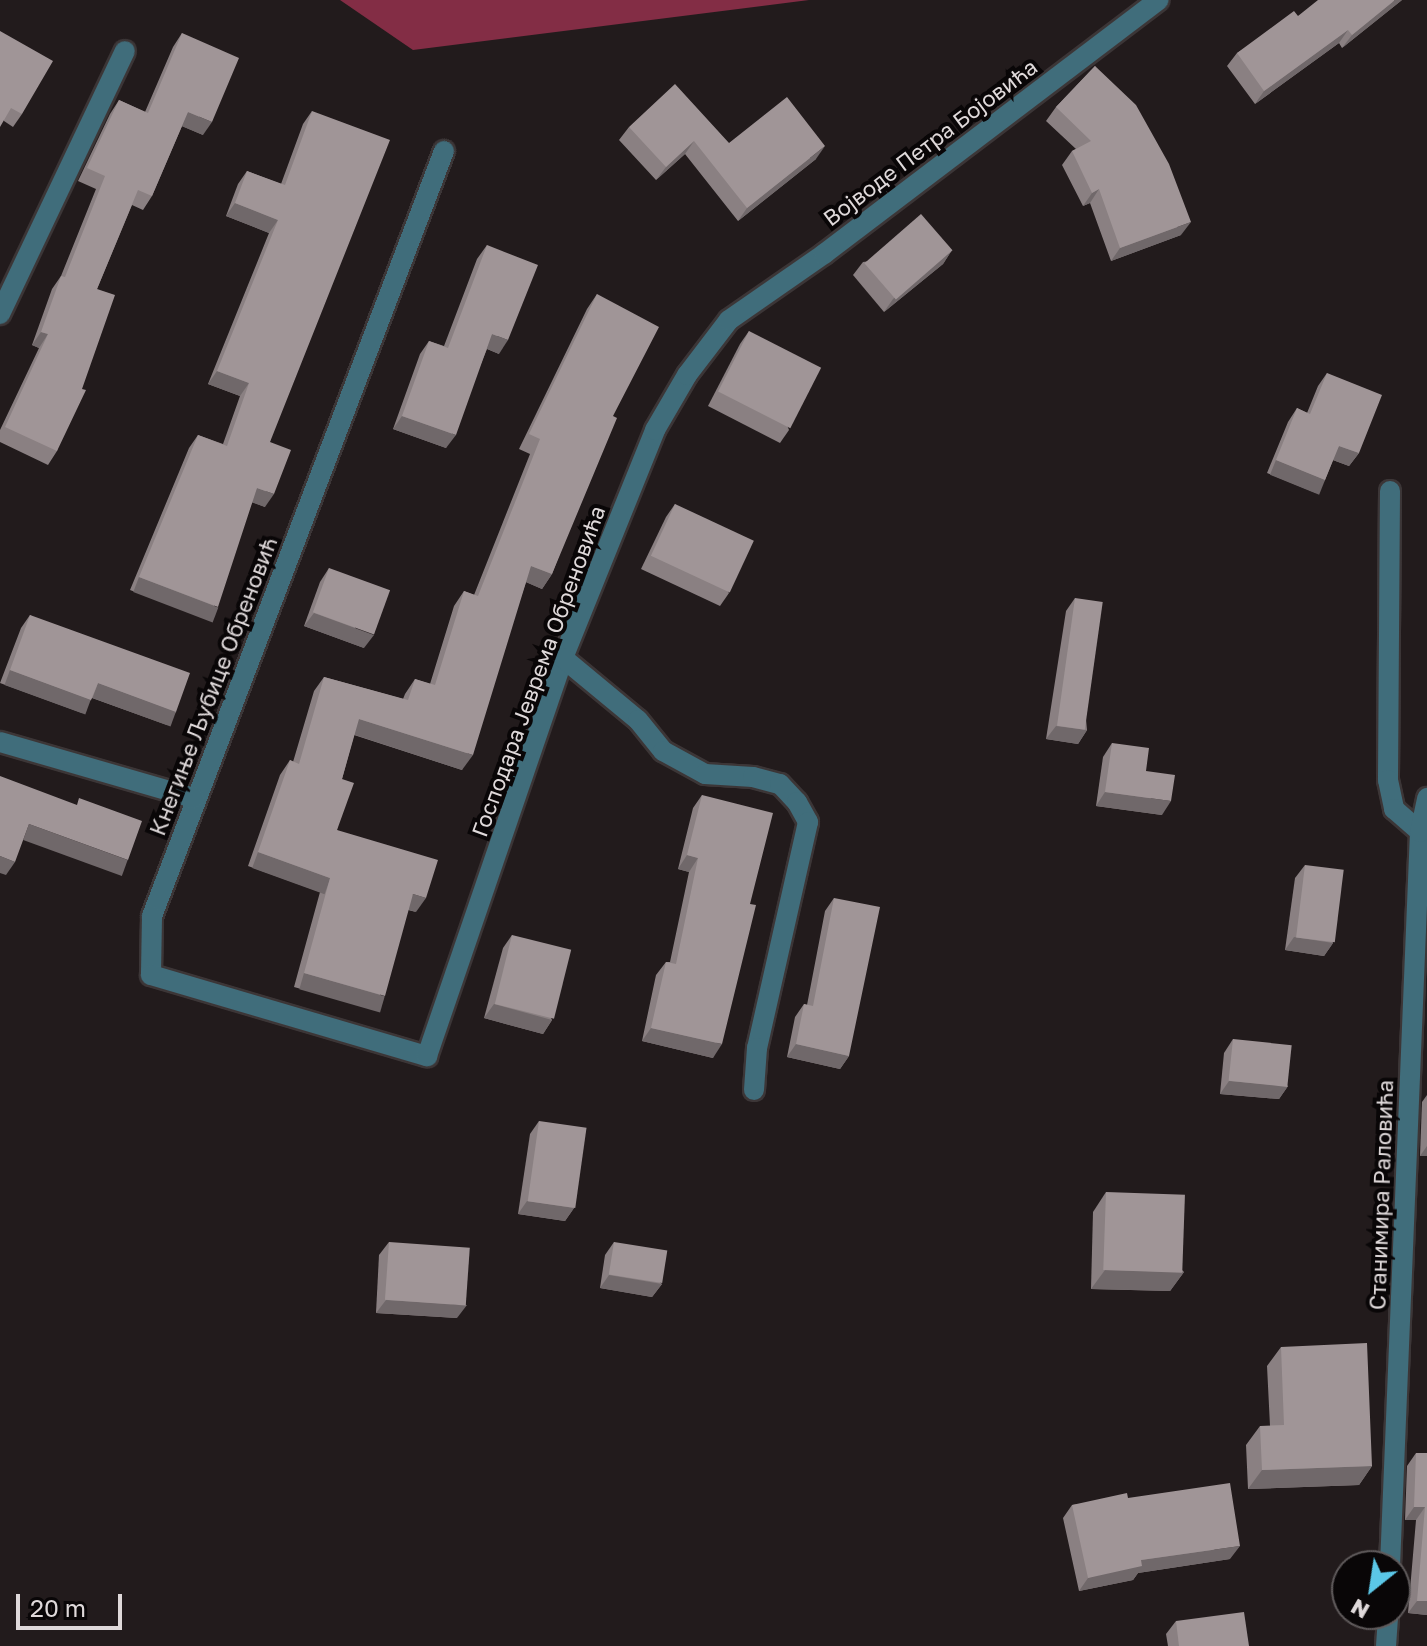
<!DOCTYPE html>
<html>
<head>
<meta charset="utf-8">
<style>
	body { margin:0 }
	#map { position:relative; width:1427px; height:1646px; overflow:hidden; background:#221b1c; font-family:"Golos Text",sans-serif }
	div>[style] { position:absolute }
	.forest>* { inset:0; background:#832d45 }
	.roads { filter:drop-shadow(2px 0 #3c3637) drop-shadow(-2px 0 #3c3637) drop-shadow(0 2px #3c3637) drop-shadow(0 -2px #3c3637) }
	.minor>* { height:20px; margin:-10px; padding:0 10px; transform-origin:10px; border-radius:10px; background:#406d7b }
	.wall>* { inset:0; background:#8a8082 }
	.shaded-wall>* { inset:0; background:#70686a; transform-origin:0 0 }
	.building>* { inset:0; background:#a09597; transform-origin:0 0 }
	span { translate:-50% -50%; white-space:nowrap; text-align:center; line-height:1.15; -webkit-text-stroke:8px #090607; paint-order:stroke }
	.street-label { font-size:22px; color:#dfd9da }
	.north { position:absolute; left:1331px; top:1550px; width:80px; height:80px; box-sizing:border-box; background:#090607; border:2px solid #5f5a5b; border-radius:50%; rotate:210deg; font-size:22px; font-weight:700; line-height:32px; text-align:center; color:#dfd9da }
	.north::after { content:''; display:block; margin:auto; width:28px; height:36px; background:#5bc7e7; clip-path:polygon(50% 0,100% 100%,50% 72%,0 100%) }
	.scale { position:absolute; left:16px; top:1594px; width:106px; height:36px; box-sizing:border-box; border:4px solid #dfd9da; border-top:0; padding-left:10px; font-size:24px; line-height:28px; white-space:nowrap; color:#dfd9da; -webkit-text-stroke:6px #090607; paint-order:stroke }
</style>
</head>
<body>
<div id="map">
	<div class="forest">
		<i style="clip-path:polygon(340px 0,809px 0,413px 50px)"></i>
	</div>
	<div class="roads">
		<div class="minor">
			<i style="left:444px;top:151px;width:819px;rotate:110.89deg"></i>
			<i style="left:152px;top:916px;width:59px;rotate:91deg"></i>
			<i style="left:151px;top:975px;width:288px;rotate:16.4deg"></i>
			<i style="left:427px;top:1056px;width:421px;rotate:-71.1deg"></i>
			<i style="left:563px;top:658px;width:246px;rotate:-68deg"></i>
			<i style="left:655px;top:430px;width:64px;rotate:-59.8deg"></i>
			<i style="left:687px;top:375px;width:69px;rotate:-52.6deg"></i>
			<i style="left:729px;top:320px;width:116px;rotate:-34.8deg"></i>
			<i style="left:824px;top:254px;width:420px;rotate:-37.2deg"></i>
			<i style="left:0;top:314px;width:291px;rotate:-64.6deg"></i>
			<i style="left:1390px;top:491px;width:289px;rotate:90.4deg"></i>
			<i style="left:1388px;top:780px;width:30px;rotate:78deg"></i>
			<i style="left:1394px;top:809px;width:35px;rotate:41deg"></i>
			<i style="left:563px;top:658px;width:97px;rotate:39.6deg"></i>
			<i style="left:638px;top:720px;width:40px;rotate:51deg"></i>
			<i style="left:663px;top:751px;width:48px;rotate:28.7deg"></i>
			<i style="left:705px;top:774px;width:48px;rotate:3.6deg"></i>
			<i style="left:753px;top:777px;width:28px;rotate:15deg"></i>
			<i style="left:780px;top:784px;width:25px;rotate:47deg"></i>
			<i style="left:797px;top:802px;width:23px;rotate:61deg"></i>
			<i style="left:808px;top:822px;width:232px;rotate:102.7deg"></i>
			<i style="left:757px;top:1048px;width:42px;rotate:94.1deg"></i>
			<i style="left:0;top:742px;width:202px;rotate:16.1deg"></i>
			<i style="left:1390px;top:1566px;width:735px;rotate:-87.66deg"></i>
			<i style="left:1420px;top:832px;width:35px;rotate:-78deg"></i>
			<i style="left:1386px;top:1646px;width:32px;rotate:-86deg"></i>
		</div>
	</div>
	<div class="wall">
		<i style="clip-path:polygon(1402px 0,1342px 48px,1339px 43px,1255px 104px,1227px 66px,1237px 53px,1298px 16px)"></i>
		<i style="clip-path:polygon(0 31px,22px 114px,13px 127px,4px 121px)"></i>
		<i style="clip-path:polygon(182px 33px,203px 135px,182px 126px,152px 196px,143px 210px,132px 205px,97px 289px,57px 451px,48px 465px,0 442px,0 430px,39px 348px,32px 345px,52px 289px,61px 276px,96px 189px,78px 181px,110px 114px,119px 100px,145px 112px,173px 47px)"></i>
		<i style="clip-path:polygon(1095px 66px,1181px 235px,1111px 261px,1090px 203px,1083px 206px,1062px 165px,1072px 151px,1076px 149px,1046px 121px,1056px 107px)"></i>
		<i style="clip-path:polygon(312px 111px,270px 442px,265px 507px,252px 502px,209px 620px,130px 590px,189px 448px,198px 435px,223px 444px,240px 396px,208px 384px,269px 233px,226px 216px,238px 184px,247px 171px,281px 184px,303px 124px)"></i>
		<i style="clip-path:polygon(629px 127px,729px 143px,816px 159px,738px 221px,685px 154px,656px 180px,619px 140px)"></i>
		<i style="clip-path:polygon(487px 245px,499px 354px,487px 349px,446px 448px,393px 429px,420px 354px,429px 341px,444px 346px,477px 259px)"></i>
		<i style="clip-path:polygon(952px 250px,943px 264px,884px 312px,853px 275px,863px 262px)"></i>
		<i style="clip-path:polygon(597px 294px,613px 416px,552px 574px,542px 589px,526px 582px,462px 770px,354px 735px,342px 779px,337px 830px,416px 912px,408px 910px,375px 1010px,294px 987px,320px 892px,248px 866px,280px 775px,290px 760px,293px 762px,314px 691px,324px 677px,403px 699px,405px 694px,415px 679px,430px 684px,454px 606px,464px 591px,474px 595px,530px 454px,519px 449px,587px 309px)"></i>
		<i style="clip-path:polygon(749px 331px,789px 430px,780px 443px,708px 406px,740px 344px)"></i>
		<i style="clip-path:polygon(1327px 373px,1359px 453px,1349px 466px,1333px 460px,1325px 480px,1316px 493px,1267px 473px,1288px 422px,1297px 408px,1307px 413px,1318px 386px)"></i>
		<i style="clip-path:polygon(675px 504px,729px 593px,720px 606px,641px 569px,666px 517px)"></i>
		<i style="clip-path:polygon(329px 568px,364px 648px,304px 626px,320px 582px)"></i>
		<i style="clip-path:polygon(1075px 598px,1087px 730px,1078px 744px,1046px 739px,1066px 611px)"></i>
		<i style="clip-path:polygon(30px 615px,176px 712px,167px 725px,92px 698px,82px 713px,0 683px,21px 628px)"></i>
		<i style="clip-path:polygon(1112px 743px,1162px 815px,1096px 806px,1103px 757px)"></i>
		<i style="clip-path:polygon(702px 795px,750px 904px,713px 1058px,642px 1041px,656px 975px,666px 962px,670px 962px,689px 872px,678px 869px,693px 808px)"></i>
		<i style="clip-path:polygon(1305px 865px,1333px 943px,1324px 956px,1285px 950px,1295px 878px)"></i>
		<i style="clip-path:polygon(834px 898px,849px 1056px,840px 1069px,787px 1057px,795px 1017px,804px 1004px,807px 1005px,825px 911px)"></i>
		<i style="clip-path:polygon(512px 935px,552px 1020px,543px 1034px,484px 1018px,503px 948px)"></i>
		<i style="clip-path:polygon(1233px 1039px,1288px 1086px,1279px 1099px,1220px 1094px,1224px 1053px)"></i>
		<i style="clip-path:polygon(1427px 1095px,1427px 1156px,1420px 1156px,1422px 1102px)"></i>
		<i style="clip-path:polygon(539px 1121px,574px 1208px,565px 1221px,518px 1214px,530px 1134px)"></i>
		<i style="clip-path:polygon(1106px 1192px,1184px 1272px,1170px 1291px,1091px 1289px,1093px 1212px)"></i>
		<i style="clip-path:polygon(389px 1242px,457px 1318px,376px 1313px,379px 1255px)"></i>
		<i style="clip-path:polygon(614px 1242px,662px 1284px,652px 1297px,600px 1288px,605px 1255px)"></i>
		<i style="clip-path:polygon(1281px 1347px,1372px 1466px,1359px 1485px,1248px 1489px,1246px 1445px,1260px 1426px,1270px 1426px,1267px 1366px)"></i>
		<i style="clip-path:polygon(1416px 1453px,1427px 1453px,1427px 1615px,1408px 1613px,1416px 1520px,1405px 1520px,1407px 1466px)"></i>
		<i style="clip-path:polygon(1128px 1498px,1230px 1559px,1138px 1573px,1133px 1580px,1079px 1591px,1063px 1518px,1072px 1505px)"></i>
		<i style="clip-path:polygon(1176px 1621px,1249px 1646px,1168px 1646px,1166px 1634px)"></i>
	</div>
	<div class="shaded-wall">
		<i style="clip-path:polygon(1395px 0,1402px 0,1342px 48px,1352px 35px)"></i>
		<i style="clip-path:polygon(1348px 30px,1339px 43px,1255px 104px,1264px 91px)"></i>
		<i style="clip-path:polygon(188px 112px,212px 122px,203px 135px,179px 125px)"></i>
		<i style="clip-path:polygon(694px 141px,685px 154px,656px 180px,666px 167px)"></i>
		<i style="clip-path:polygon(825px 146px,816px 159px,738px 221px,747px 208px)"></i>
		<i style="clip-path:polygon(1099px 189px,1090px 203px,1083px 206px,1092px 193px)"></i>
		<i style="clip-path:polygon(235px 203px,278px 220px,269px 233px,226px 216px)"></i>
		<i style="clip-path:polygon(1191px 222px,1181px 235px,1111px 261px,1120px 248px)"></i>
		<i style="clip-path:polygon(952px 250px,943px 264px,884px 312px,893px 299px)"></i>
		<i style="clip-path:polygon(41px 332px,48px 334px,39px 348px,32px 345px)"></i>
		<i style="clip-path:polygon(492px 334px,508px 340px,499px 354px,483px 347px)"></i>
		<i style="clip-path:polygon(217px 371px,249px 383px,240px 396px,208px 384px)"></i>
		<i style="clip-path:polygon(402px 416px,456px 435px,446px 448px,393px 429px)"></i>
		<i style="clip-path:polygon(1339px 446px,1359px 453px,1349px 466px,1330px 459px)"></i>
		<i style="left:1276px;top:460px;width:53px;height:16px;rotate:22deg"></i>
		<i style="clip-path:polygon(257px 488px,274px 494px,265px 507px,248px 501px)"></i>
		<i style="clip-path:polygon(531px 566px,552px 574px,542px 589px,521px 580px)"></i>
		<i style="left:139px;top:577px;width:85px;height:16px;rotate:21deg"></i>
		<i style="clip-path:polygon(314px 613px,374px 635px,364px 648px,304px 626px)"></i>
		<i style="left:10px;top:670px;width:86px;height:16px;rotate:20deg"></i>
		<i style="left:98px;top:683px;width:83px;height:16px;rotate:20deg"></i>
		<i style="clip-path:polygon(359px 719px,473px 755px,462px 770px,349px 733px)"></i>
		<i style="clip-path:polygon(1056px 726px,1087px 730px,1078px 744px,1046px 739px)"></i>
		<i style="clip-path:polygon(1105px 792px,1171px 801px,1162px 815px,1096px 806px)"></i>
		<i style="left:29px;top:824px;width:105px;height:17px;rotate:20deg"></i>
		<i style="left:258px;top:852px;width:77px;height:17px;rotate:20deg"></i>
		<i style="clip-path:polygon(687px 855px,698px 858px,689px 872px,678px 869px)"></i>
		<i style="clip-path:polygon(0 856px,15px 862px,6px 875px,0 873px)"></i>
		<i style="clip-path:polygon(413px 894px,426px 898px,416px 912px,403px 908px)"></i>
		<i style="clip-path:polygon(1294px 937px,1333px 943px,1324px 956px,1285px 950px)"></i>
		<i style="left:304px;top:973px;width:84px;height:17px;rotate:16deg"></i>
		<i style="clip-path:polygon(494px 1004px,552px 1020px,543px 1034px,484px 1018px)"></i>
		<i style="clip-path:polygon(651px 1028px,722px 1044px,713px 1058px,642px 1041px)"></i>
		<i style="clip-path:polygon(796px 1044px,849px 1056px,840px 1069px,787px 1057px)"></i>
		<i style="clip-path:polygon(1229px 1081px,1288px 1086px,1279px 1099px,1220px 1094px)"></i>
		<i style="clip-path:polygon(1427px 1146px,1427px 1156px,1420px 1156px)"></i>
		<i style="clip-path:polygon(527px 1201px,574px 1208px,565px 1221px,518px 1214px)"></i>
		<i style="clip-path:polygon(1105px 1270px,1184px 1272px,1170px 1291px,1091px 1289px)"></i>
		<i style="clip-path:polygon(609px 1275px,662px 1284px,652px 1297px,600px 1288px)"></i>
		<i style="clip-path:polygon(386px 1300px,467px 1305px,457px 1318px,376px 1313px)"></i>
		<i style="clip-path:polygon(1372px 1466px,1359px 1485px,1248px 1489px,1262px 1470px)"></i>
		<i style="clip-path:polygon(1414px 1507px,1425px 1507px,1416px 1520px,1405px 1520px)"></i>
		<i style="clip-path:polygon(1240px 1546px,1230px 1559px,1138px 1573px,1133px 1580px,1079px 1591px,1088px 1578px,1141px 1560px)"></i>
		<i style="clip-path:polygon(1417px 1601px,1427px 1601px,1427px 1615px,1408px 1613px)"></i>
	</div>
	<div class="building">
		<i style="clip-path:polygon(1318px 0,1395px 0,1352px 35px,1348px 30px,1264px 91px,1237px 53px,1294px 11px,1298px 16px)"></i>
		<i style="clip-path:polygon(0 31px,53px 61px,22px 114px,11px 108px,0 127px)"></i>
		<i style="clip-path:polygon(182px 33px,239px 58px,212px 122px,188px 112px,152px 196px,138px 190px,97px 289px,115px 295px,82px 389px,86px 390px,57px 451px,5px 427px,48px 334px,41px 332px,61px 276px,65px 277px,105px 176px,87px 168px,119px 100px,148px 113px)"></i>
		<i style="clip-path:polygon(1095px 66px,1136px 105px,1169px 164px,1191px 222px,1120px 248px,1099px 189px,1092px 193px,1072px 151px,1091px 141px,1056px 107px)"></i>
		<i style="clip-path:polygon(675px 84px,729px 143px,787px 97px,825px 146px,747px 208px,694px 141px,666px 167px,629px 127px)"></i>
		<i style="clip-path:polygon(312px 111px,390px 140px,270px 442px,291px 450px,274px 494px,257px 488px,218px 607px,139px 577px,198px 435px,227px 446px,249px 383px,217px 371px,278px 220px,235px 203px,247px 171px,285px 185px)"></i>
		<i style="left:921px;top:214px;width:48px;height:75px;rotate:49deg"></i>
		<i style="clip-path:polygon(487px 245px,538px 265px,508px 340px,492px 334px,456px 435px,402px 416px,429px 341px,448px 348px)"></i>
		<i style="clip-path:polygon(597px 294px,659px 327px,613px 416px,617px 418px,552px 574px,531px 566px,473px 755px,359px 719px,342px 779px,354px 783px,337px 830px,438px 860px,426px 898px,413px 894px,385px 996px,304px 973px,330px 878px,258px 852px,290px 760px,299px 764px,324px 677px,408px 700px,415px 679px,435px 685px,464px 591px,478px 596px,540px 439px,529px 434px)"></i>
		<i style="left:749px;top:331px;width:81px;height:68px;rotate:27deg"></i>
		<i style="clip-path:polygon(1327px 373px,1382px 395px,1359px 453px,1339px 446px,1325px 480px,1276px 460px,1297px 408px,1310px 414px)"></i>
		<i style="left:675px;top:504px;width:87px;height:57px;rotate:25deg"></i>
		<i style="left:329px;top:568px;width:65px;height:47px;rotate:20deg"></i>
		<i style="left:1075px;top:598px;width:28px;height:129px;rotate:8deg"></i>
		<i style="clip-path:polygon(30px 615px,190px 673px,176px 712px,98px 683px,91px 700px,10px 670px)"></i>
		<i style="clip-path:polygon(1112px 743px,1149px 748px,1146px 771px,1175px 775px,1171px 801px,1105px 792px)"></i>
		<i style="clip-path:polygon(0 776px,77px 805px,79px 798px,142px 821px,128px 860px,29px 824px,15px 862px,0 856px)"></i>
		<i style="clip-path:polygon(702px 795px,773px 813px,750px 904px,756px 905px,722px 1044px,651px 1028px,666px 962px,676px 964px,698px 858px,687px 855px)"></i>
		<i style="left:1305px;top:865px;width:39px;height:73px;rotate:7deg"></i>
		<i style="clip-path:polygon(834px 898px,880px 907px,849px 1056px,796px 1044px,804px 1004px,813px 1006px)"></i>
		<i style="left:512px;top:935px;width:61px;height:71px;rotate:14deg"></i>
		<i style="left:1233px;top:1039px;width:59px;height:42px;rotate:6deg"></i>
		<i style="left:539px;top:1121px;width:48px;height:81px;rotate:8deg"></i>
		<i style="left:1106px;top:1192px;width:79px;height:78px;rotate:2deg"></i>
		<i style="left:389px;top:1242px;width:81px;height:58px;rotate:4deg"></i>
		<i style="left:614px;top:1242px;width:54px;height:33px;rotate:9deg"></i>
		<i style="clip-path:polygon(1367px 1343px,1372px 1466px,1262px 1470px,1260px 1426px,1284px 1425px,1281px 1347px)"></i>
		<i style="clip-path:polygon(1416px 1453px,1427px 1453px,1427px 1601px,1417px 1601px,1425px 1507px,1414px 1507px)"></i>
		<i style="clip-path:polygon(1230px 1483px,1240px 1546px,1141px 1560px,1142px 1566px,1088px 1578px,1072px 1505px,1127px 1493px,1128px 1498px)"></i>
		<i style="clip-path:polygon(1244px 1612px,1249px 1646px,1179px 1646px,1176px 1621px)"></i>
	</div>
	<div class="street-label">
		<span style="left:930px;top:142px;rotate:-37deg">Војводе Петра Бојовића</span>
		<span style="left:538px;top:671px;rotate:-70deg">Господара Јеврема Обреновића</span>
		<span style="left:213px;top:686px;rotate:-69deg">Кнегиње Љубице Обреновић</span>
		<span style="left:1381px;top:1195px;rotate:-88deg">Станимира Раловића</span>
	</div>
	<div class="north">N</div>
	<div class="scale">20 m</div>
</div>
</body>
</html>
